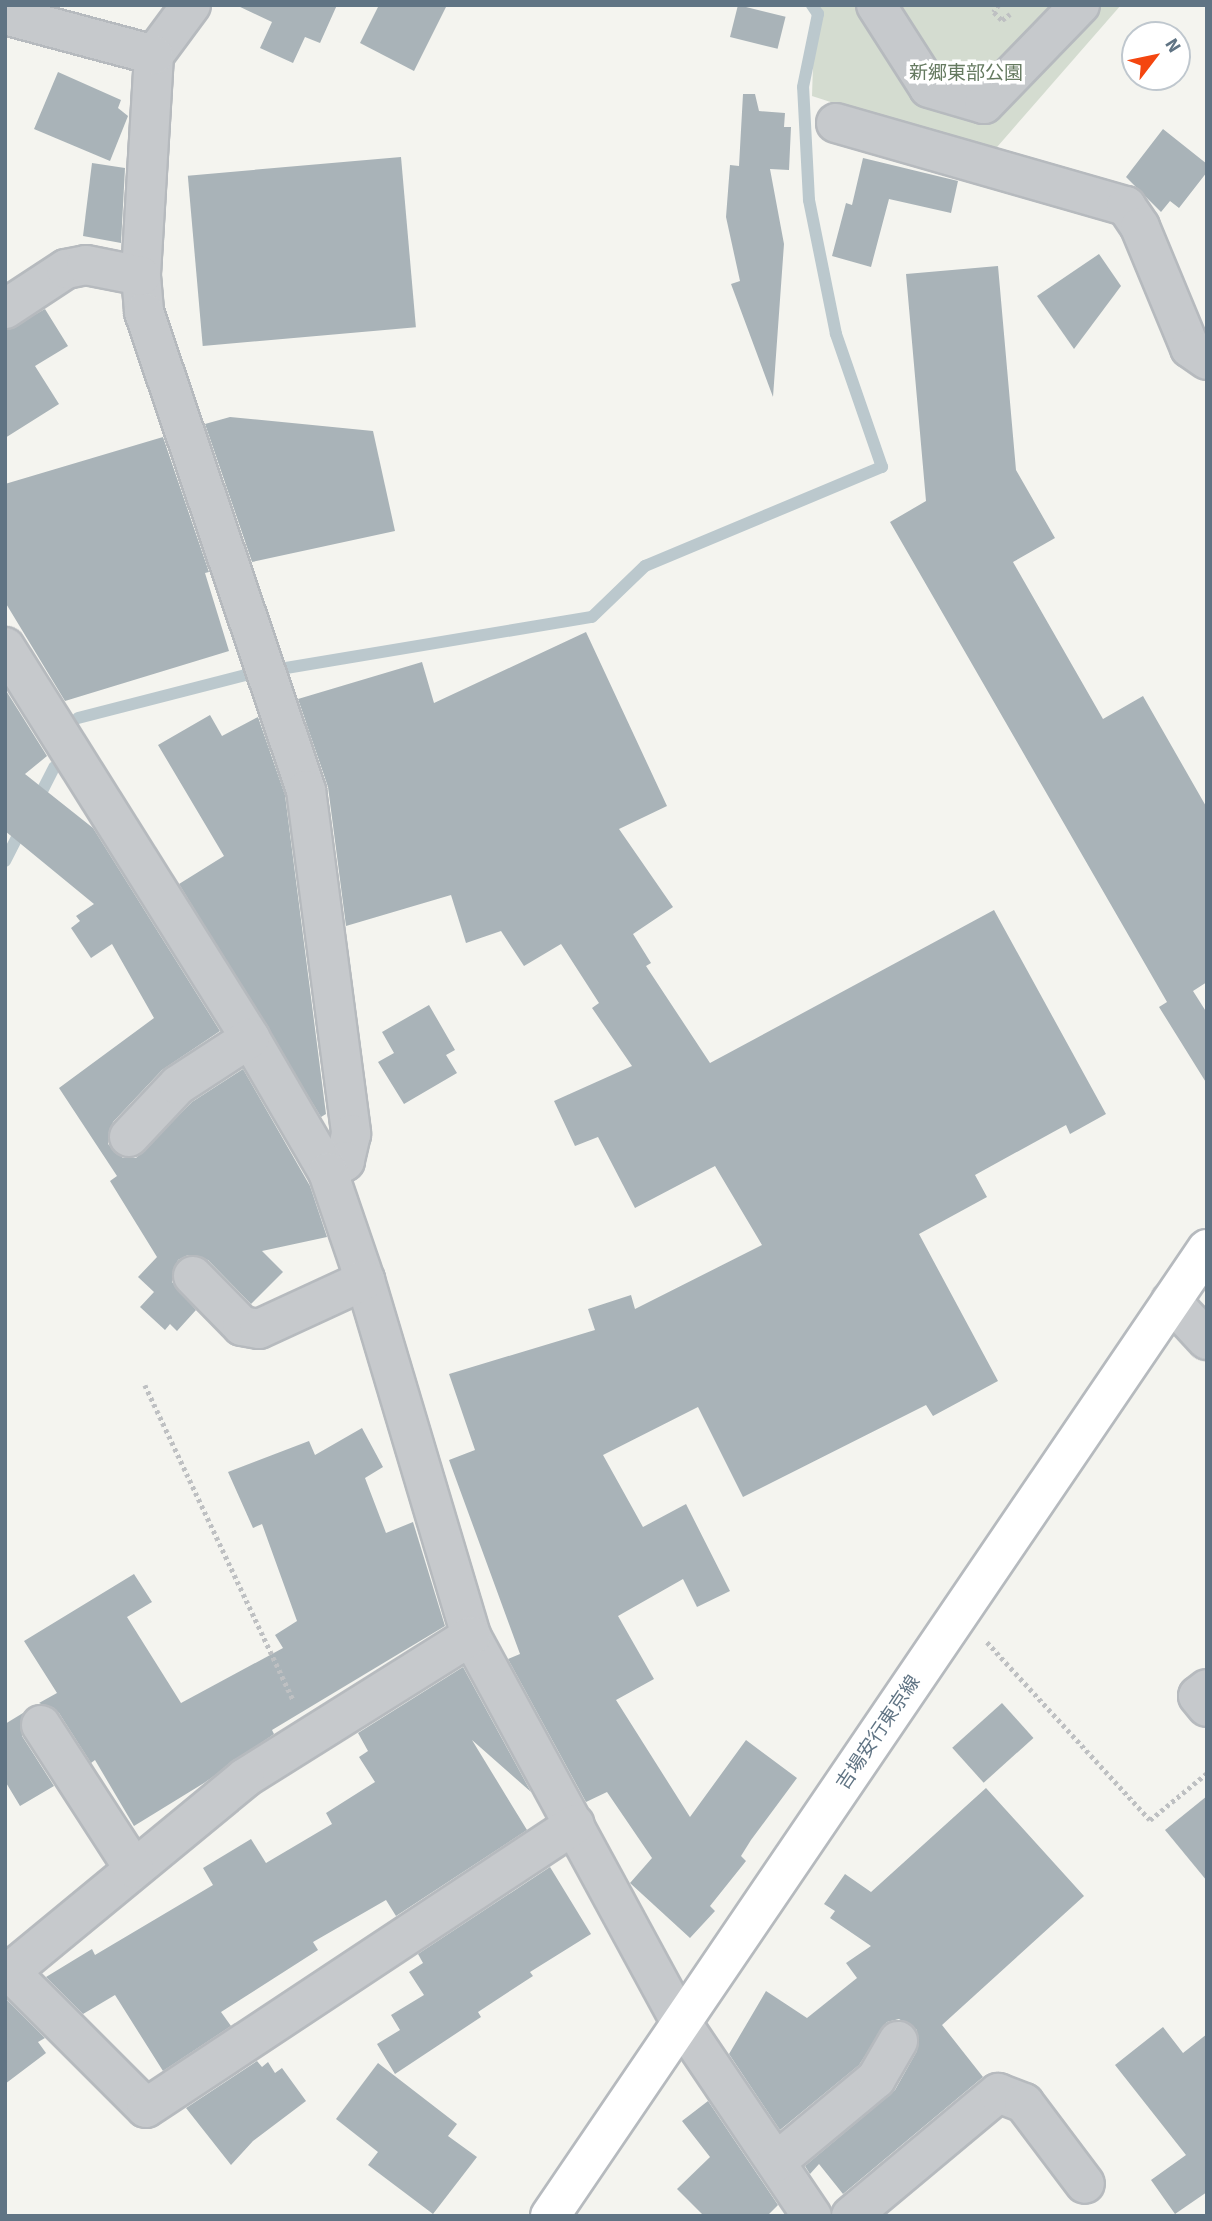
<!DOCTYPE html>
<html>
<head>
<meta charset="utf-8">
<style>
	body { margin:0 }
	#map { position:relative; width:1212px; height:2221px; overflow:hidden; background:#f4f4ef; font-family:"Source Sans 3","Noto Sans JP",sans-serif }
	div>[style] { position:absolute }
	.green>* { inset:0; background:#d4dcd0 }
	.stream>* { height:12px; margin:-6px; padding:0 6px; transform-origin:6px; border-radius:6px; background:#bbc8cd }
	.building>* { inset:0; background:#a9b3b8; transform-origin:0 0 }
	.path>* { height:4.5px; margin-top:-2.25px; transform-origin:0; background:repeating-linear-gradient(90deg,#bec0c2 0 3.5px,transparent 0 7px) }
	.roads { filter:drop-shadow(2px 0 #b6babe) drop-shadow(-2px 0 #b6babe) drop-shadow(0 2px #b6babe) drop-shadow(0 -2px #b6babe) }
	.minor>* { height:38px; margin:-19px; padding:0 19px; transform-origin:19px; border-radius:19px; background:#c6c9cc }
	.major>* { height:38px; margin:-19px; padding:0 19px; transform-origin:19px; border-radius:19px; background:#fff }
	span { translate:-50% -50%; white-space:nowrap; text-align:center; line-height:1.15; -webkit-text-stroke:7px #fff; paint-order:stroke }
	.park-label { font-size:19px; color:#657a60 }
	.street-label { font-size:19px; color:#607484 }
	.frame { position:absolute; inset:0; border:7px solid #607484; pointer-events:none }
	.north { position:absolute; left:1121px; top:21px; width:70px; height:70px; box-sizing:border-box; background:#fff; border:2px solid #bfc7ce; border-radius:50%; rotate:58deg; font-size:19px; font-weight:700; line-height:28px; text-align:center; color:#607484 }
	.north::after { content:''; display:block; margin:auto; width:24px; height:32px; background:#f44610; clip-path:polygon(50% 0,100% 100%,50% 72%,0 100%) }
</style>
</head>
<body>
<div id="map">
	<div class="green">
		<i style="clip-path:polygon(815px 5px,1121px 5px,991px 154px,812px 96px)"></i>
	</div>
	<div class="stream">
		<i style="left:286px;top:668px;width:310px;rotate:-9.5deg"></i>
		<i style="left:592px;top:617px;width:74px;rotate:-43.9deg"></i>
		<i style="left:645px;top:566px;width:257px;rotate:-22.7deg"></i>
		<i style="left:882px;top:467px;width:141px;rotate:-109.1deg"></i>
		<i style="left:836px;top:334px;width:137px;rotate:-101.4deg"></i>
		<i style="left:809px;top:200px;width:113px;rotate:-93deg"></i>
		<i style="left:803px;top:87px;width:75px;rotate:-78.4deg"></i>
		<i style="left:818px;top:14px;width:11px;rotate:-124deg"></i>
		<i style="left:78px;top:718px;width:173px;rotate:-14.4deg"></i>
		<i style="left:37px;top:801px;width:38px;rotate:-63deg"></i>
		<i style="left:5px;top:861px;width:39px;rotate:-63deg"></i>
	</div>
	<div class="building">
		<i style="clip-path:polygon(236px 5px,337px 5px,320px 43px,305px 37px,293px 63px,260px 48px,272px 22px)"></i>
		<i style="clip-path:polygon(379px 5px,447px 5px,414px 71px,360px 43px)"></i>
		<i style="left:738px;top:5px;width:49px;height:33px;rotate:14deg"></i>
		<i style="clip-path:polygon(58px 72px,121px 100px,118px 108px,128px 116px,110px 161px,34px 129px)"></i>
		<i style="clip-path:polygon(743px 94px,755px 94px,759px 111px,785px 113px,784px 127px,791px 127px,789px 170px,770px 169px,784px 244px,773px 397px,731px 284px,740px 281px,726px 217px,730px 165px,739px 166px)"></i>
		<i style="clip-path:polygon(1163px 129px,1207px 164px,1207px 172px,1179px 208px,1170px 201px,1161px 212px,1126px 177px)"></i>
		<i style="left:401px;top:157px;width:171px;height:214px;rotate:85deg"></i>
		<i style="clip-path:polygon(863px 158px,958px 181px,951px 213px,889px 199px,871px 267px,832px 256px,846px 203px,852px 205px)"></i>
		<i style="clip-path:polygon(92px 163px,125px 168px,121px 243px,83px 236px)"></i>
		<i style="clip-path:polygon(1099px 254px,1121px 286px,1074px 349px,1037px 296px)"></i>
		<i style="clip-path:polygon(998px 266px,1016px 470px,1055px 538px,1013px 562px,1103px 719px,1143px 696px,1207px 808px,1207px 982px,1193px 991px,1207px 1013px,1207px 1084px,1159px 1007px,1167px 1002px,890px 522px,926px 501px,906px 274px)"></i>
		<i style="clip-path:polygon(45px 309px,68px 346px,35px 366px,59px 404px,5px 438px,5px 331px)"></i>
		<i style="clip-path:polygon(230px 417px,373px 431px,395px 531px,252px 562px,205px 424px)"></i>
		<i style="clip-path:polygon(163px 437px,209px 572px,205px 573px,229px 651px,65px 701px,5px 602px,5px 484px)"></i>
		<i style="clip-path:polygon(586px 632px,667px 806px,619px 829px,673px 907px,633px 934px,651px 963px,646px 966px,710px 1063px,994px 910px,1106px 1114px,1070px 1134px,1066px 1125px,975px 1175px,987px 1197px,919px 1234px,998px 1381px,933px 1416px,926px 1405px,743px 1497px,698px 1407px,603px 1455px,643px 1527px,686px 1504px,730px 1591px,697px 1607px,683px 1579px,618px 1616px,654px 1679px,616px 1700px,690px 1817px,746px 1740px,797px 1778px,751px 1840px,741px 1856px,746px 1861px,710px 1906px,715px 1911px,690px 1938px,630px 1883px,652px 1858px,607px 1792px,586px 1802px,508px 1659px,520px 1654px,449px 1460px,475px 1450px,449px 1374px,595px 1330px,588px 1309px,631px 1295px,635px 1309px,762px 1245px,715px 1166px,635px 1208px,598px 1137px,575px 1146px,554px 1101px,632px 1066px,592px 1008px,599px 1003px,561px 944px,524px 966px,501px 931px,466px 943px,451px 895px,346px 926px,328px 787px,298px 699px,422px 662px,434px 703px)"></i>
		<i style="clip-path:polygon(5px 689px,47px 756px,25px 774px,93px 828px,220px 1031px,162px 1070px,113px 1122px,108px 1144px,123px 1158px,136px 1158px,192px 1102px,243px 1069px,310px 1186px,327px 1237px,262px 1251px,283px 1272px,251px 1304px,208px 1260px,188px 1255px,178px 1260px,172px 1282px,196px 1310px,177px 1331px,170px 1324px,165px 1330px,140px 1307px,154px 1292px,138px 1277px,157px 1257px,110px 1181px,117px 1176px,59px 1088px,154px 1018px,112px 944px,91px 958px,71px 928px,80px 921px,76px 916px,94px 904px,5px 831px)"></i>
		<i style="clip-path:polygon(210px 715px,222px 736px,258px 717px,285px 795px,326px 1114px,321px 1117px,179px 884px,224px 856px,158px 745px)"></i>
		<i style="clip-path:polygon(429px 1005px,455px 1050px,446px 1055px,457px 1073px,404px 1104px,378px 1062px,394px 1053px,382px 1032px)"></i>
		<i style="clip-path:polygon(362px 1428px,383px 1467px,365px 1478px,386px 1533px,413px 1522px,445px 1626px,272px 1730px,274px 1734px,204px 1783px,134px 1826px,95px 1760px,91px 1763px,59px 1713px,39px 1703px,57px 1693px,24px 1641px,134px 1574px,152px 1602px,127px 1617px,181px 1703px,283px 1648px,275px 1635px,297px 1621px,262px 1524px,253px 1528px,228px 1472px,309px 1441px,315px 1455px)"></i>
		<i style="clip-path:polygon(463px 1667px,531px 1792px,472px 1740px,527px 1830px,396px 1916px,386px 1900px,313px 1942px,318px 1950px,221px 2012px,231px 2026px,163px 2071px,115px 1995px,83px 2014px,46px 1977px,92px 1949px,95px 1955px,213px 1885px,203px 1868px,251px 1839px,266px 1863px,332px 1824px,326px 1813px,375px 1782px,359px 1757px,368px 1751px,358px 1733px)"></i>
		<i style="left:1002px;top:1703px;width:47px;height:67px;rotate:48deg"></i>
		<i style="clip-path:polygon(23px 1713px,22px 1736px,54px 1786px,20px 1806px,5px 1781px,5px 1724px)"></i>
		<i style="clip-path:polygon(986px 1788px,1084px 1896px,942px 2025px,983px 2077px,843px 2194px,819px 2164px,810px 2174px,805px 2166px,895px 2090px,917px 2051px,917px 2030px,899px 2019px,887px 2022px,859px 2065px,780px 2130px,729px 2054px,766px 1991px,807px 2018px,857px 1978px,846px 1963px,871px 1946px,830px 1918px,835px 1911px,824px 1904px,845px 1874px,871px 1892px)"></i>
		<i style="clip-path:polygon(1207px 1796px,1207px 1881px,1165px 1830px)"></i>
		<i style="clip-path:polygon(550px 1867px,591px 1934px,530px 1972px,533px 1976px,478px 2012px,481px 2017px,395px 2074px,377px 2044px,400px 2030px,391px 2015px,424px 1995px,409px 1972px,423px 1963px,418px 1954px)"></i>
		<i style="clip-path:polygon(5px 1998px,45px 2038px,38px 2042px,46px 2053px,5px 2084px)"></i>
		<i style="clip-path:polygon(1163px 2027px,1183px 2053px,1207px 2034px,1207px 2192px,1175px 2214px,1151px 2180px,1186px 2155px,1115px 2065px)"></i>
		<i style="clip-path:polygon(257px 2061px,262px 2067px,268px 2062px,275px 2073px,282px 2068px,306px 2101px,253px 2141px,231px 2165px,186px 2108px)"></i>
		<i style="clip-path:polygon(378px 2063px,457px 2124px,448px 2136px,477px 2157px,433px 2214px,368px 2165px,378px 2152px,336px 2119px)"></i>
		<i style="clip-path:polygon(708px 2101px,778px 2205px,767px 2216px,704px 2216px,677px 2189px,710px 2157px,682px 2121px)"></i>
	</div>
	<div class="path">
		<i style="left:999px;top:5px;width:9px;rotate:126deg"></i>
		<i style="left:994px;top:12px;width:11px;rotate:45deg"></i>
		<i style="left:1002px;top:20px;width:10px;rotate:-37deg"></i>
		<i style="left:145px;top:1385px;width:349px;rotate:64.8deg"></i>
		<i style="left:987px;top:1642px;width:241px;rotate:47.5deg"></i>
		<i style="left:1150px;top:1820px;width:74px;rotate:-39.5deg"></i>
	</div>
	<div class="roads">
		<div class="minor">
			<i style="left:191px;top:5px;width:62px;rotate:126.5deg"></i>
			<i style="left:154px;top:55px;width:221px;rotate:93.4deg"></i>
			<i style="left:141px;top:276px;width:36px;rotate:85deg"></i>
			<i style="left:144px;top:312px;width:505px;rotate:71.28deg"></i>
			<i style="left:306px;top:790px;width:347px;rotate:82.5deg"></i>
			<i style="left:351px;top:1134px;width:28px;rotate:103deg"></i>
			<i style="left:345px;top:1161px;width:20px;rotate:147deg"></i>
			<i style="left:876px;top:5px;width:98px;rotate:57.4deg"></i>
			<i style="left:929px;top:88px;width:57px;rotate:16.2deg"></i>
			<i style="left:984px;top:104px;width:138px;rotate:-45.9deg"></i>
			<i style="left:5px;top:15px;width:154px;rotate:15deg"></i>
			<i style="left:836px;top:123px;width:302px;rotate:16deg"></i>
			<i style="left:1126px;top:206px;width:25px;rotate:56deg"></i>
			<i style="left:1140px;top:227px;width:131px;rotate:67.5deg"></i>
			<i style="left:1190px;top:348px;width:21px;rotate:35deg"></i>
			<i style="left:5px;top:309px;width:73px;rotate:-33.3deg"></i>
			<i style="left:66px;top:269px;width:20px;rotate:-11deg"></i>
			<i style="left:86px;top:265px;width:56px;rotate:11.3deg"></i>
			<i style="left:5px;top:647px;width:461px;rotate:57.9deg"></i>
			<i style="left:250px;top:1038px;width:155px;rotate:59.8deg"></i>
			<i style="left:328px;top:1172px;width:114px;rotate:71.1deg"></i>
			<i style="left:365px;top:1280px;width:371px;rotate:73.4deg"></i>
			<i style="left:471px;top:1636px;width:439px;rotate:61.5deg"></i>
			<i style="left:681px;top:2022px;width:234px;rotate:56deg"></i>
			<i style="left:129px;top:1137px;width:71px;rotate:-46.7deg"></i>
			<i style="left:178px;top:1085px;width:86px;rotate:-33.1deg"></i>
			<i style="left:193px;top:1276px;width:70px;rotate:45.6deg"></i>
			<i style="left:242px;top:1326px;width:17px;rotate:10deg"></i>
			<i style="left:259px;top:1329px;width:117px;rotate:-24.8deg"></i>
			<i style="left:1171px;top:1301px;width:53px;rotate:47.3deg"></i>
			<i style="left:471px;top:1636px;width:267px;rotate:147.9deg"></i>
			<i style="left:245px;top:1778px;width:305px;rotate:140.5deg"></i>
			<i style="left:10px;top:1972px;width:192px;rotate:45deg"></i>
			<i style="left:146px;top:2108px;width:514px;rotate:-33.5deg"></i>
			<i style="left:1207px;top:1689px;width:11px;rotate:142deg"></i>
			<i style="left:1198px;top:1696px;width:14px;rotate:51deg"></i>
			<i style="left:41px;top:1725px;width:171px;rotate:57.1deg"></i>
			<i style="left:776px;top:2162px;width:130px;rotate:-39.7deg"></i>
			<i style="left:876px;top:2079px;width:44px;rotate:-59.9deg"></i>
			<i style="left:851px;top:2216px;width:192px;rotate:-39.9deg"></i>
			<i style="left:998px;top:2093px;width:28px;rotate:21deg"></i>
			<i style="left:1024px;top:2103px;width:101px;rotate:53deg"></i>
		</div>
		<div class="major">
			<i style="left:550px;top:2216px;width:1169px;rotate:-55.81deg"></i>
		</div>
	</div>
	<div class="park-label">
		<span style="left:966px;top:74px">新郷東部公園</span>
	</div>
	<div class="street-label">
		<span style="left:879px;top:1733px;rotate:-56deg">吉場安行東京線</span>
	</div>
	<div class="frame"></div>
	<div class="north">N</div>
</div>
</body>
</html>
